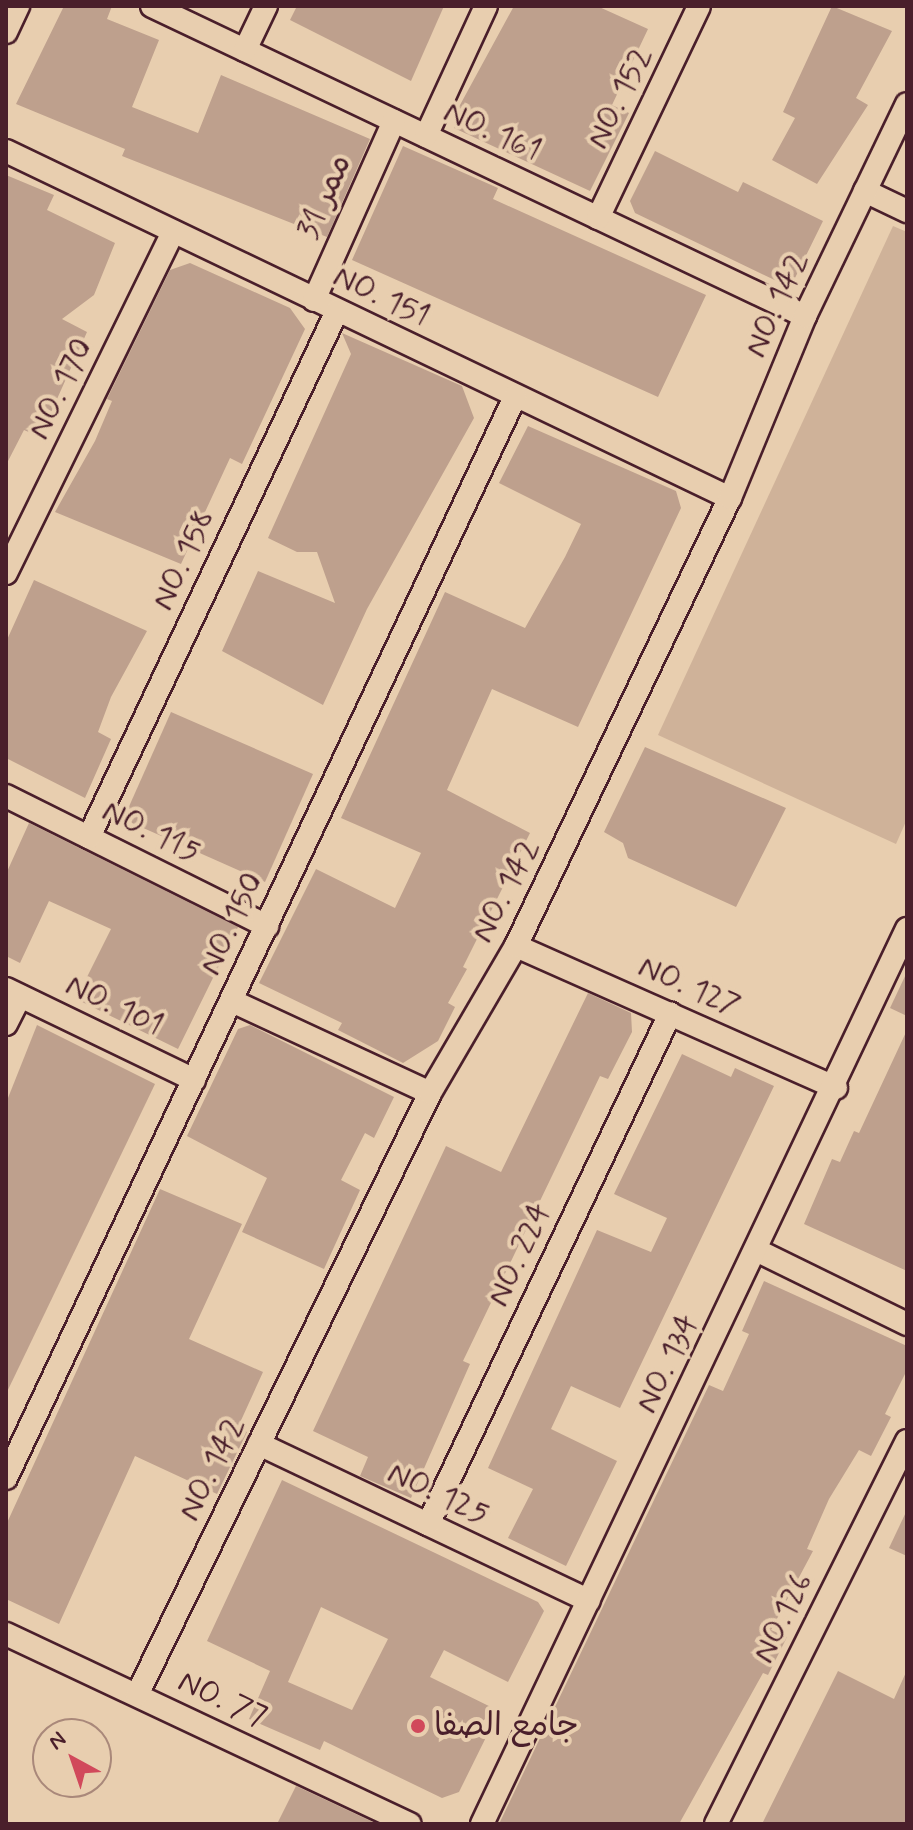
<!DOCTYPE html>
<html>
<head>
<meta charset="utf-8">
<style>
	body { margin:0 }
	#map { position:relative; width:913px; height:1830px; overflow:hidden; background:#e8ceaf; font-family:Mynerve,"Playpen Sans Arabic",sans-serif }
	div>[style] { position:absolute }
	.green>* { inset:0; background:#cfb299 }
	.building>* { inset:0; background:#bea08d }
	.roads { filter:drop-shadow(2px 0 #4a1f2b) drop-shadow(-2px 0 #4a1f2b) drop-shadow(0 2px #4a1f2b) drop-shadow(0 -2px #4a1f2b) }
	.street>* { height:22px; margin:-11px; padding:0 11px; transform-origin:11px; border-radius:11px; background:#e8ceaf }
	.dots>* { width:22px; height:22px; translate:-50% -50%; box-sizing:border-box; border:4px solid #e8ceaf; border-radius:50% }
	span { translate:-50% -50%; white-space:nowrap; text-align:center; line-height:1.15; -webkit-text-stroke:8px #e8ceaf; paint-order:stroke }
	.street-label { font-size:32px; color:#4a1f2b }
	.poi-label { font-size:32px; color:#4a1f2b }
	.left { translate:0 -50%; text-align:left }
	.frame { position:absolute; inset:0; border:8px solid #4a1f2b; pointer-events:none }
	.north { position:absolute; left:32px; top:1718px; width:80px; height:80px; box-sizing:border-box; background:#e8ceaf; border:2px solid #a9887a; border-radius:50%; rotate:320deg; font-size:22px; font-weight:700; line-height:32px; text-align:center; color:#4a1f2b }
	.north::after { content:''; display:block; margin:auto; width:28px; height:36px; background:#d1495b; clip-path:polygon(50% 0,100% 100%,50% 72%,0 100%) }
</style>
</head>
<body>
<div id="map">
	<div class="green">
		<i style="clip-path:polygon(893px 226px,907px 232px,907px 819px,896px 844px,658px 735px)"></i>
	</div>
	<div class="building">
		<i style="clip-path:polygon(64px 6px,112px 6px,107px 19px,159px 40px,132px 107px,198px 133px,221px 75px,370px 139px,327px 237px,122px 156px,125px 149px,16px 104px)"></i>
		<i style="clip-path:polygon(297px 6px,444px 6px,411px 81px,290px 20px)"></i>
		<i style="clip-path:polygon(514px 6px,597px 6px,648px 29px,612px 105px,629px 113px,590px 191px,454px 128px,454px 116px)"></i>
		<i style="clip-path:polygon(832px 6px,892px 31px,856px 98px,868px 105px,817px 184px,772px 160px,795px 118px,783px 112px)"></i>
		<i style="clip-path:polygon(403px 146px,498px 188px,493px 199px,706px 295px,658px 397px,352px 260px)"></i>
		<i style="clip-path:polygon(655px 151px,738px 192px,743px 182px,823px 221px,794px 280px,783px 284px,635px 213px,630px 201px)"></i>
		<i style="clip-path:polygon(6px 175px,54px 195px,47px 210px,115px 243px,94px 295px,62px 319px,87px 332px,40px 437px,24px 430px,6px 465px)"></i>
		<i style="clip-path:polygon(190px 263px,290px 308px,305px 329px,242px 464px,230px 458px,181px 564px,55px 512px,95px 441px,112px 401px,107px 399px,170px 270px)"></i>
		<i style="clip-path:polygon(342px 333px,462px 386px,474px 418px,367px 609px,323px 705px,222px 651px,258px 571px,335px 603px,317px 552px,297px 552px,268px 538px,351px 354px)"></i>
		<i style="clip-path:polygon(528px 426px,676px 491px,681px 508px,578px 727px,492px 689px,447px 790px,530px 833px,463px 967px,467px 969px,448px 1003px,455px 1007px,438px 1041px,403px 1063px,338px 1030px,342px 1023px,259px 983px,316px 869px,395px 908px,421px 853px,341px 818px,445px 592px,525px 628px,565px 557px,581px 524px,499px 483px)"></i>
		<i style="clip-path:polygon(34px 580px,147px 631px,111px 697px,98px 732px,111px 739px,85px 798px,6px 758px,6px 642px)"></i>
		<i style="clip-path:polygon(171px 712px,313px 774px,265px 882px,132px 823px,127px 811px)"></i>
		<i style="clip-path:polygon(645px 747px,786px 808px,736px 907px,628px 858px,623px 843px,604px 832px)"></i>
		<i style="clip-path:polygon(29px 823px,238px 927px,178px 1049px,76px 999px,111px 929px,49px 901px,20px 963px,6px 956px,6px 874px)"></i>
		<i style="clip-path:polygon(907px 972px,907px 1016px,890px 1008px)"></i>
		<i style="clip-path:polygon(588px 993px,631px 1013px,632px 1032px,608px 1079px,600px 1076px,463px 1361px,470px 1364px,411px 1498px,360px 1476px,368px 1457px,313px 1431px,446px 1146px,501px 1172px)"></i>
		<i style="clip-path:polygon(37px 1025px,155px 1084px,6px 1394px,6px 1103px)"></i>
		<i style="clip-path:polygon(250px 1025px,394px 1097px,374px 1138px,365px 1133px,341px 1180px,360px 1190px,324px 1269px,242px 1232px,267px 1178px,187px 1136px,238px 1029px)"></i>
		<i style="clip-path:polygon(907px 1030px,907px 1271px,804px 1224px,832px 1159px,840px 1162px,854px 1131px,859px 1133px)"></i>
		<i style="clip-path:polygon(682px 1054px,731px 1077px,735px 1068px,774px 1086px,620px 1408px,571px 1386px,551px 1429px,617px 1461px,566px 1566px,508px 1538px,533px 1489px,488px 1468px,597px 1230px,651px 1252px,667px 1218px,614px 1194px)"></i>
		<i style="clip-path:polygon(160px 1189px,242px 1224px,189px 1339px,263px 1372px,238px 1427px,247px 1432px,217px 1494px,135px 1456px,59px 1624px,6px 1599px,6px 1525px)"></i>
		<i style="clip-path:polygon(764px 1281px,907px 1346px,907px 1370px,885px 1414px,891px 1417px,871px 1456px,859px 1450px,829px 1499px,807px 1549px,813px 1551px,771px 1630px,787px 1637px,768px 1675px,763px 1673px,679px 1824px,499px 1824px,709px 1385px,723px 1391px,749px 1334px,742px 1331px)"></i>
		<i style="clip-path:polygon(evenodd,282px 1480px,538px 1602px,544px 1611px,508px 1682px,444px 1650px,430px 1677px,499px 1711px,459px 1792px,442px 1798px,324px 1741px,320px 1750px,249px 1719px,270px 1671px,207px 1641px,282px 1480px,321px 1607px,388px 1639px,352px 1710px,288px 1682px,321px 1607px)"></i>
		<i style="clip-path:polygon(907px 1510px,907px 1556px,889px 1548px)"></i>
		<i style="clip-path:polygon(907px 1670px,907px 1824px,762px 1824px,838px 1671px,894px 1699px)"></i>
		<i style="clip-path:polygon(296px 1786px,377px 1824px,277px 1824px)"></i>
	</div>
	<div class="roads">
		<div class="street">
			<i style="left:152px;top:6px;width:723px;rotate:25.4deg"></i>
			<i style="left:6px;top:32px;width:29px;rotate:-65deg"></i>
			<i style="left:245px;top:50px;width:49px;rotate:-64.5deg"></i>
			<i style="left:426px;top:136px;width:143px;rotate:-65.2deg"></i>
			<i style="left:6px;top:151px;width:803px;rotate:25.61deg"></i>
			<i style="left:865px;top:191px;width:47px;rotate:25.5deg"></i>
			<i style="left:598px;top:218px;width:235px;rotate:-64.5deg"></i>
			<i style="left:314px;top:300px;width:196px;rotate:-65.9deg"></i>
			<i style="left:6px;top:573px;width:380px;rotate:-63.9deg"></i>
			<i style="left:6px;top:796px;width:292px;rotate:26.5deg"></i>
			<i style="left:89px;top:837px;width:582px;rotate:-64.76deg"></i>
			<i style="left:516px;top:946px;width:350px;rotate:23.9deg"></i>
			<i style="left:6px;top:989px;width:209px;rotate:25.8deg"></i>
			<i style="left:232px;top:1001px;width:218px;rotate:24.9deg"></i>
			<i style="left:6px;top:1024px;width:31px;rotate:-63deg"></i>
			<i style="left:758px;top:1251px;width:166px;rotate:26.1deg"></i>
			<i style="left:259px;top:1444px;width:365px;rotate:25.4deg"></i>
			<i style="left:6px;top:1478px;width:1195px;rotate:-64.79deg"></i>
			<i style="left:428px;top:1524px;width:565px;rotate:-64.62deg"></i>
			<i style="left:6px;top:1634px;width:446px;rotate:25.2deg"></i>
			<i style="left:137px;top:1695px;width:670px;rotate:-64.05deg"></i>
			<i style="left:430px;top:1093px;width:170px;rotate:-59.7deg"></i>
			<i style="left:516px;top:946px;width:496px;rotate:-64.5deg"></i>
			<i style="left:730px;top:498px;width:197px;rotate:-67.6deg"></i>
			<i style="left:805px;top:316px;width:235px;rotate:-64.3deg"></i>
			<i style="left:482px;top:1824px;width:991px;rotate:-64.6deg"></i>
			<i style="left:716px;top:1824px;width:428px;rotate:-63.5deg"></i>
		</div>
	</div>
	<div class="dots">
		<i style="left:418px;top:1726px;background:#d1495b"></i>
	</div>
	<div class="street-label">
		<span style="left:620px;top:98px;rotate:-64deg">NO. 152</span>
		<span style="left:492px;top:132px;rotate:25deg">NO. 161</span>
		<span style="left:325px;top:197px;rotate:-66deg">ممر 31</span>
		<span style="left:381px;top:297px;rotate:26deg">NO. 151</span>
		<span style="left:777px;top:305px;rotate:-66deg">NO. 142</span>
		<span style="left:61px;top:389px;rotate:-64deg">NO. 170</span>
		<span style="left:184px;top:560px;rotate:-65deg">NO. 158</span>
		<span style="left:151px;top:832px;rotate:26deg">NO. 115</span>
		<span style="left:506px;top:891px;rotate:-63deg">NO. 142</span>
		<span style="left:232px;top:924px;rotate:-65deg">NO. 150</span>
		<span style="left:689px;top:987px;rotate:24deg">NO. 127</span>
		<span style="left:114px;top:1006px;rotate:26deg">NO. 101</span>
		<span style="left:520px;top:1255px;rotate:-65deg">NO. 224</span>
		<span style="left:668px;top:1364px;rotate:-64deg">NO. 134</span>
		<span style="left:212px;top:1469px;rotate:-64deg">NO. 142</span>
		<span style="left:438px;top:1494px;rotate:25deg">NO. 125</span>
		<span style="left:783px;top:1618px;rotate:-64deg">NO.126</span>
		<span style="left:222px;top:1700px;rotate:25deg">NO. 77</span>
	</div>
	<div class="poi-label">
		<span class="left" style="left:434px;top:1726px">جامع الصفا</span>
	</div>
	<div class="frame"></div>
	<div class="north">N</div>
</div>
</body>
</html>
